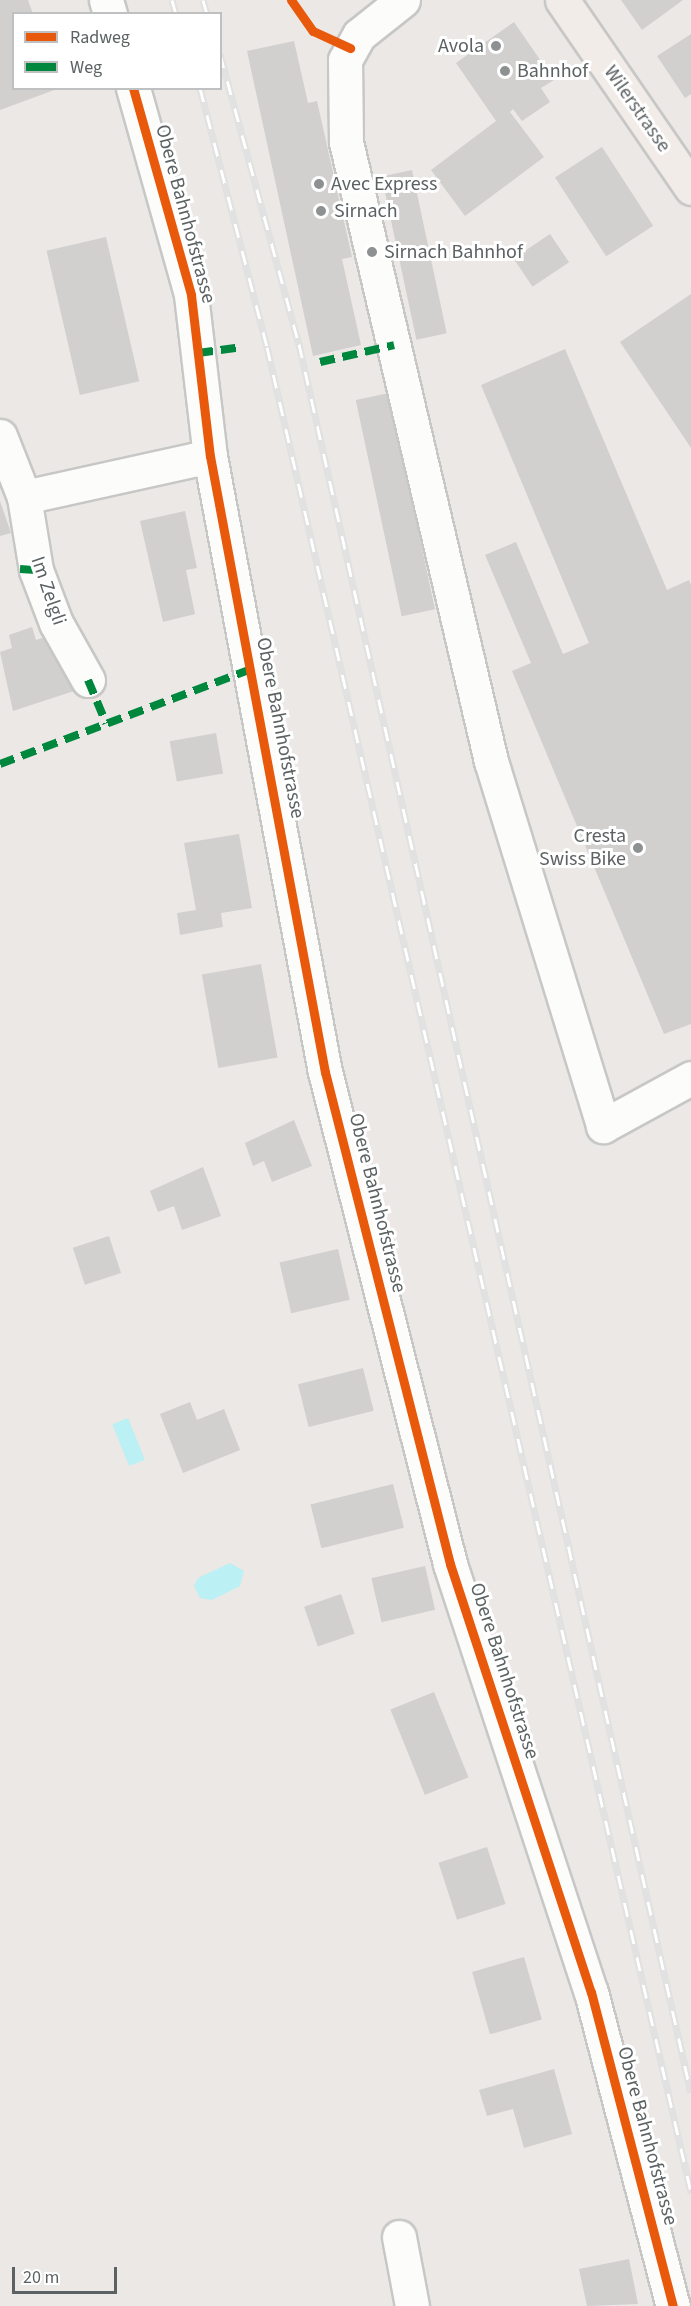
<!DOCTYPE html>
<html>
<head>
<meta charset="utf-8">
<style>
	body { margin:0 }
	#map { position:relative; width:691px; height:2306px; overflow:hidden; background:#ebe8e6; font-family:"Source Sans 3",sans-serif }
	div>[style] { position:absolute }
	.water>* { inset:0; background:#bbf0f4; transform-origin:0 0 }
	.building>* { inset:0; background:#d2cfcf; transform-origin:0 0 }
	.roads { filter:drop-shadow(2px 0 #c7c7c6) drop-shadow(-2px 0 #c7c7c6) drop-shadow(0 2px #c7c7c6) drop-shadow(0 -2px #c7c7c6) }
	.minor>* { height:33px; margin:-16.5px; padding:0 16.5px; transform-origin:16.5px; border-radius:16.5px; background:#fcfcfb }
	.major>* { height:33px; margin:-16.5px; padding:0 16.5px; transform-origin:16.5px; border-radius:16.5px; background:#f2ece8 }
	.rail>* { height:7px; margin-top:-3.5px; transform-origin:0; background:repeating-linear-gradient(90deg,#fff 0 14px,#e1e1e1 0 28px); box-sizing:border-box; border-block:2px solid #e1e1e1 }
	.quiet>* { height:8px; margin-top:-4px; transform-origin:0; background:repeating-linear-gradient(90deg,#00873e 0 15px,transparent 0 23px) }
	.cycleway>* { height:9px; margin:-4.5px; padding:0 4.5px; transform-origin:4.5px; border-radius:4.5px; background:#e8590c }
	.dots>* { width:16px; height:16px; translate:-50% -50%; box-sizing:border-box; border:3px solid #fff; border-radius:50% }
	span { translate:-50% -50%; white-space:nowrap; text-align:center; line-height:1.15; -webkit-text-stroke:6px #fff; paint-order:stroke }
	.poi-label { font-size:20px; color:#5c6263 }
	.right { translate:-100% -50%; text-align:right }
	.left { translate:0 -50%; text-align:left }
	.street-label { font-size:20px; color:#5c6263 }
	.legend { position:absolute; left:12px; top:12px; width:210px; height:78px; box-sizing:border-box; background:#fff; border:2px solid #bec0c1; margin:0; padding:8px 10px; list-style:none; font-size:18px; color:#5c6263 }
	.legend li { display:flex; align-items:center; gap:12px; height:30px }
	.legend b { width:30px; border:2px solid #bec0c1 }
	.scale { position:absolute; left:12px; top:2267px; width:105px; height:27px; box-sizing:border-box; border:3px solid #5c6263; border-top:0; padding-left:8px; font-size:18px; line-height:21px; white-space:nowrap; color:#5c6263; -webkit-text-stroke:4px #fff; paint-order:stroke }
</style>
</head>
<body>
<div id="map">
	<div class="water">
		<i style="left:128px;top:1418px;width:45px;height:17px;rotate:68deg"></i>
		<i style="clip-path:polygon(230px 1563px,244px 1571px,240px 1586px,212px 1600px,200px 1598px,194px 1586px,198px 1578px)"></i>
	</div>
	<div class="building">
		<i style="clip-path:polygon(0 0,28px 0,33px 14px,14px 14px,14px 88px,57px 89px,0 110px)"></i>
		<i style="clip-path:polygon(621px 0,683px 0,642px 30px)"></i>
		<i style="clip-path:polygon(514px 22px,554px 80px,541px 88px,550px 102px,522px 121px,513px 109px,510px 112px,544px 157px,465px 216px,431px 170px,496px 121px,456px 63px)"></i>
		<i style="clip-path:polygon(691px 34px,691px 94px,685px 98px,657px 56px)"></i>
		<i style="clip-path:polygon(294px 41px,308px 103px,317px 101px,352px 257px,342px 259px,361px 345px,313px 356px,247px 51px)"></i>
		<i style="left:602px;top:147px;width:94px;height:56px;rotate:57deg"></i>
		<i style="left:412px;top:170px;width:167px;height:31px;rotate:78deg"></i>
		<i style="left:550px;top:234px;width:34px;height:44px;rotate:56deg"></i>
		<i style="left:106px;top:237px;width:148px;height:61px;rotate:77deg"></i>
		<i style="clip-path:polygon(691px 294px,691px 448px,620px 342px)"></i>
		<i style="clip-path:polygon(565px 349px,667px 590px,689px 580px,691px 585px,691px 1024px,664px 1034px,512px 671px,531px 663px,485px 555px,516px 542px,563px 654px,589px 643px,481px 385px)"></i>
		<i style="left:389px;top:393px;width:221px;height:34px;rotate:78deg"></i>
		<i style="clip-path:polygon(0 501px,11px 533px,0 536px)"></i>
		<i style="clip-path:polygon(185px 511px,197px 568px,186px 570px,195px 614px,163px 622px,140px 521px)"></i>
		<i style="clip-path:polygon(32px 627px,36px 640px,55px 634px,74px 691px,13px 711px,0 652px,12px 648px,9px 635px)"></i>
		<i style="left:216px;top:733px;width:41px;height:47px;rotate:80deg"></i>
		<i style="clip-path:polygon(239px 834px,252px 908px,221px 913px,223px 927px,180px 935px,177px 913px,196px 910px,184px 843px)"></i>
		<i style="left:261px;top:964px;width:95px;height:60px;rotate:80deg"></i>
		<i style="clip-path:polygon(294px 1120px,312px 1166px,272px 1182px,264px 1161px,253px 1166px,245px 1143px)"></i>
		<i style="clip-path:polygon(203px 1167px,221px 1216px,182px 1230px,174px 1206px,158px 1212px,150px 1191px)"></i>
		<i style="left:109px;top:1236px;width:39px;height:38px;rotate:72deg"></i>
		<i style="left:338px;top:1249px;width:52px;height:60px;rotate:77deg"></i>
		<i style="left:363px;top:1368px;width:44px;height:67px;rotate:76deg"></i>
		<i style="clip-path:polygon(190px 1402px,197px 1420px,224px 1409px,240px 1450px,183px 1473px,160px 1414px)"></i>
		<i style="left:393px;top:1484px;width:45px;height:85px;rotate:76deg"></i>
		<i style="left:425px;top:1566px;width:45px;height:55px;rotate:77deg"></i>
		<i style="left:341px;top:1594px;width:42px;height:39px;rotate:71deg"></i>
		<i style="left:434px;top:1692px;width:92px;height:47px;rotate:68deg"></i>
		<i style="left:487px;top:1847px;width:60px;height:51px;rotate:72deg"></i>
		<i style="left:524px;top:1957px;width:65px;height:54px;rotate:74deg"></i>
		<i style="clip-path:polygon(554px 2069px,572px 2134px,524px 2148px,513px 2109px,487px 2116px,479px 2090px)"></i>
		<i style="clip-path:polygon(629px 2259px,638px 2304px,587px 2306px,579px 2269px)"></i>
	</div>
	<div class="roads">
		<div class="minor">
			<i style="left:106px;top:0;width:15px;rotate:74deg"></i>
			<i style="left:403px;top:0;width:56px;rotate:141.5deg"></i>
			<i style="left:359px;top:35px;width:29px;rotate:119deg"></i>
			<i style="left:345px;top:60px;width:82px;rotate:89.3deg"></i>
			<i style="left:346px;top:142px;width:636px;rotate:76.82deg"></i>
			<i style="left:491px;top:761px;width:382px;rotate:72.9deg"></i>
			<i style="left:603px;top:1126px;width:100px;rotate:-28.6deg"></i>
			<i style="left:133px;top:88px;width:215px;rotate:74.3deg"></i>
			<i style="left:191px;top:295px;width:162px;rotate:83.3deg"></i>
			<i style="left:210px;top:456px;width:627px;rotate:79.43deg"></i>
			<i style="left:325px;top:1072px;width:508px;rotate:75.74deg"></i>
			<i style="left:450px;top:1564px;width:451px;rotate:71.8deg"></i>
			<i style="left:591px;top:1992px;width:325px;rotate:75.4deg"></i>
			<i style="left:0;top:436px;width:66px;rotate:68.5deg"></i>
			<i style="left:88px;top:680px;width:65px;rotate:-119.3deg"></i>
			<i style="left:56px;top:623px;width:57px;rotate:-110.7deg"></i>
			<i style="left:36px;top:570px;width:74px;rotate:-99.3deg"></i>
			<i style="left:24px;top:497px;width:190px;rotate:-12.4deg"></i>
			<i style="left:399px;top:2237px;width:70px;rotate:79.3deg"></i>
		</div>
		<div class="major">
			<i style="left:562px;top:0;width:228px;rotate:55.5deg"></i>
		</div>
	</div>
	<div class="rail">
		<i style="left:172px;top:0;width:15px;rotate:74deg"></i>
		<i style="left:203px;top:0;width:15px;rotate:74deg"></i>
		<i style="left:220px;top:54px;width:301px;rotate:74.8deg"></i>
		<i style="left:299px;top:344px;width:1792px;rotate:77.37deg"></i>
		<i style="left:200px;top:88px;width:268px;rotate:75.5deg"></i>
		<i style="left:267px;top:347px;width:1894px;rotate:77.06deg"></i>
	</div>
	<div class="quiet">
		<i style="left:198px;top:353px;width:45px;rotate:-7.6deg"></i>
		<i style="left:320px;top:362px;width:76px;rotate:-12.9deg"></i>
		<i style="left:20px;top:569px;width:16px;rotate:4deg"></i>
		<i style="left:88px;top:680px;width:47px;rotate:67.3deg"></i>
		<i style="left:0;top:764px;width:268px;rotate:-20.7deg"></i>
	</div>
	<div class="cycleway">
		<i style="left:291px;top:0;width:38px;rotate:55deg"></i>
		<i style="left:313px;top:31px;width:41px;rotate:24.7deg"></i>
		<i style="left:133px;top:88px;width:215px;rotate:74.3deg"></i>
		<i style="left:191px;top:295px;width:162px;rotate:83.3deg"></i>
		<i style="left:210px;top:456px;width:627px;rotate:79.43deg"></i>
		<i style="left:325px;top:1072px;width:508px;rotate:75.74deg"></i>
		<i style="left:450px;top:1564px;width:451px;rotate:71.8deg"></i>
		<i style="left:591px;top:1992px;width:325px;rotate:75.4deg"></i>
	</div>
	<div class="dots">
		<i style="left:496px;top:46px;background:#8e9191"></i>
		<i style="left:505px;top:71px;background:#8e9191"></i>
		<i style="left:319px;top:184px;background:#8e9191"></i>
		<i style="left:321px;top:211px;background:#8e9191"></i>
		<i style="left:372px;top:252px;background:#8e9191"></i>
		<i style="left:638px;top:848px;background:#8e9191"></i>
	</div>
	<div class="poi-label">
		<span class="right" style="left:484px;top:46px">Avola</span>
		<span class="left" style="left:517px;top:71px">Bahnhof</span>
		<span class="left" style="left:331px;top:184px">Avec Express</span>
		<span class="left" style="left:334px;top:211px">Sirnach</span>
		<span class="left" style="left:384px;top:252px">Sirnach Bahnhof</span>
		<span class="right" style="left:626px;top:848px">Cresta<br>Swiss Bike</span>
	</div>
	<div class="street-label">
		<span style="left:637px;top:109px;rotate:55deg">Wilerstrasse</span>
		<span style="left:185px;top:214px;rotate:75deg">Obere Bahnhofstrasse</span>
		<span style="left:48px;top:591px;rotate:71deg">Im Zelgli</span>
		<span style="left:280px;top:728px;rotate:79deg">Obere Bahnhofstrasse</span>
		<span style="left:377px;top:1203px;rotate:76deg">Obere Bahnhofstrasse</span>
		<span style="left:504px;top:1671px;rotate:72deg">Obere Bahnhofstrasse</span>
		<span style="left:647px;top:2136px;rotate:75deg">Obere Bahnhofstrasse</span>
	</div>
	<ul class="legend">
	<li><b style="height:8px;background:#e8590c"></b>Radweg</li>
	<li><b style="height:8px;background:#00873e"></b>Weg</li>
	</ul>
	<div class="scale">20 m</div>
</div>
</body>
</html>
